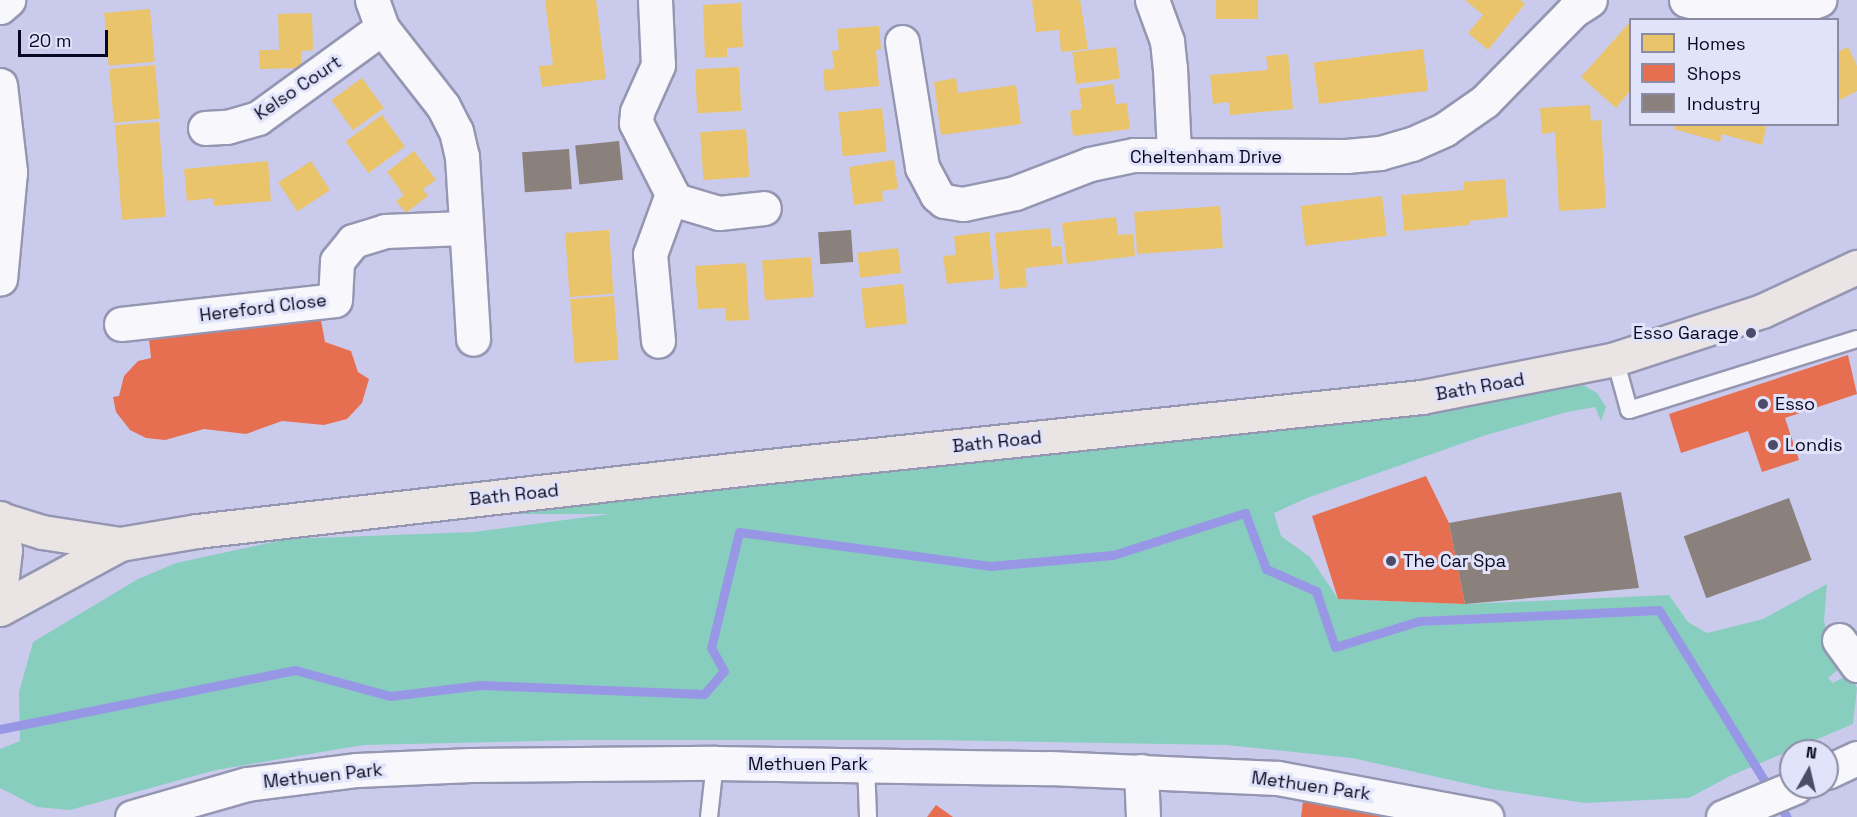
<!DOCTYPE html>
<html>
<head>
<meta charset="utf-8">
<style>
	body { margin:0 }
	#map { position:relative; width:1857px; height:817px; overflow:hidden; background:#cacbec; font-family:"Space Grotesk",sans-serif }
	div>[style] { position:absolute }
	.green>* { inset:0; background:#88cebf }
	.homes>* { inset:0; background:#e9c46a; transform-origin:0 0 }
	.shops>* { inset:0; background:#e76f51 }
	.industry>* { inset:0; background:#8a817c; transform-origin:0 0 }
	.stream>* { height:9px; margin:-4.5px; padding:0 4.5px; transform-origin:4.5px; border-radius:4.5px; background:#9897e6 }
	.roads { filter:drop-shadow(2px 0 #9596b2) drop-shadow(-2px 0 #9596b2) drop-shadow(0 2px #9596b2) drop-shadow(0 -2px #9596b2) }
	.service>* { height:16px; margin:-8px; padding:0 8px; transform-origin:8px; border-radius:8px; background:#f7f7fc }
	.minor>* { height:33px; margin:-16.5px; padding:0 16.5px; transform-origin:16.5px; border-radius:16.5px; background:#f7f7fc }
	.primary>* { height:33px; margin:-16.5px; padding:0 16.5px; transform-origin:16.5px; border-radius:16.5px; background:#eae4e5 }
	.dots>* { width:16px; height:16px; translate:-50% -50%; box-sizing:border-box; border:3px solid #e1e3fa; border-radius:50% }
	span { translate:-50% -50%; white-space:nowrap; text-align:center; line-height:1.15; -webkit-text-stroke:6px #e1e3fa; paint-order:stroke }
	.street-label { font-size:18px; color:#090721 }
	.poi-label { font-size:18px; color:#090721 }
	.right { translate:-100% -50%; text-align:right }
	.left { translate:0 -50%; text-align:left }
	.legend { position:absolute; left:1629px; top:18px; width:210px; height:108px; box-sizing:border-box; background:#e1e3fa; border:2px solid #8b8ba3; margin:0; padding:8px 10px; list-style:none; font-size:18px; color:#090721 }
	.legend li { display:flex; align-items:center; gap:12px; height:30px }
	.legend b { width:30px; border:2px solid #8b8ba3 }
	.north { position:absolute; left:1779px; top:739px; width:60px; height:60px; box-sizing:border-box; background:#e1e3fa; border:2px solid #8b8ba3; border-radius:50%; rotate:8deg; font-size:16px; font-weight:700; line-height:24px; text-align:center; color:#090721 }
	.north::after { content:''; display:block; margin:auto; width:21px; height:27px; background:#4d4c68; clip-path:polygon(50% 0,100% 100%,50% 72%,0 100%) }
	.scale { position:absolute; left:18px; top:30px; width:90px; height:27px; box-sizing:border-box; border:3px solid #090721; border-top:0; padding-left:8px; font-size:18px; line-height:21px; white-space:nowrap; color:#090721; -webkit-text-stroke:4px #e1e3fa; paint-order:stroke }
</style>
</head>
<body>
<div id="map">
	<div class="green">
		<i style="clip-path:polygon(1578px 382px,1597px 393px,1606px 407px,1601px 421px,1595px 407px,1567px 412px,1486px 435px,1307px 498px,1274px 513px,1281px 536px,1310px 557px,1338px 599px,1465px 604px,1669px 595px,1688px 622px,1707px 633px,1763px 619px,1827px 584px,1824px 621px,1833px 655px,1841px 667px,1828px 678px,1833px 683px,1850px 674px,1857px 688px,1853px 724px,1730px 776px,1689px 798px,1585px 803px,1491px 789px,1352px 758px,1226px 745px,931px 740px,582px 740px,363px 745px,216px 770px,70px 810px,37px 807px,0 788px,0 749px,20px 741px,19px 692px,33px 642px,138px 579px,176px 563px,287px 539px,474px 532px,610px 514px,491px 514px,932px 465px)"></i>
	</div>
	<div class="homes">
		<i style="clip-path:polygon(545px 0,596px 0,606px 79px,542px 87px,539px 66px,553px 65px)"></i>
		<i style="clip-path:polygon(1032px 0,1080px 0,1088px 49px,1061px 52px,1059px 30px,1036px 32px)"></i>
		<i style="left:1216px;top:0;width:42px;height:19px"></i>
		<i style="clip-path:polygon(1465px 0,1520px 0,1525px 4px,1488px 50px,1468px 33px,1483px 15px)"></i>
		<i style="clip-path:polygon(741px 3px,743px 47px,727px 48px,727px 57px,705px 58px,703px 5px)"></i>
		<i style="left:150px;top:9px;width:53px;height:46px;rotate:85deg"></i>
		<i style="clip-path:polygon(312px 13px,313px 50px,301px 51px,302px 68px,260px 69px,259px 50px,279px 50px,278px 14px)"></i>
		<i style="clip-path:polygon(1630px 22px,1630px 91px,1616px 108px,1581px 77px)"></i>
		<i style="clip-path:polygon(879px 26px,881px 49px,876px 50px,879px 86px,825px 91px,823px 70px,834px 69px,832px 51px,839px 50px,837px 29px)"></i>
		<i style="left:1116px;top:47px;width:32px;height:44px;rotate:83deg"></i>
		<i style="clip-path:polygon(1848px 47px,1857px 66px,1857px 91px,1838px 101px,1838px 52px)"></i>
		<i style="left:1423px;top:49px;width:42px;height:110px;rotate:83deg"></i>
		<i style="clip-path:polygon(1288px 54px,1293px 109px,1230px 115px,1229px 102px,1213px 104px,1210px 75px,1268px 70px,1266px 56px)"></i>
		<i style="left:155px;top:65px;width:54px;height:46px;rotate:85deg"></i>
		<i style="left:739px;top:67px;width:44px;height:44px;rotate:87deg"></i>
		<i style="left:362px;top:78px;width:37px;height:38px;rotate:54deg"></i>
		<i style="clip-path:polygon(956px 78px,958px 93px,1016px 85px,1021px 124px,941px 135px,934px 82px)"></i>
		<i style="clip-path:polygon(1113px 84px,1116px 104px,1127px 103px,1130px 129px,1073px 136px,1070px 111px,1082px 109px,1079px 89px)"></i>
		<i style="clip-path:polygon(1590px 105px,1591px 121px,1601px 120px,1606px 208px,1559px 211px,1555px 132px,1542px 134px,1540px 108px)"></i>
		<i style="left:882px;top:108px;width:44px;height:44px;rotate:84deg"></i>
		<i style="left:382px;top:115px;width:39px;height:45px;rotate:54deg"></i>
		<i style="left:159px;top:122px;width:95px;height:44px;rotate:86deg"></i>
		<i style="clip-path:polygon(1675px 124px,1767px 124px,1762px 145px,1722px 134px,1720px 142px,1674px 129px)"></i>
		<i style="left:746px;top:129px;width:48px;height:46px;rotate:86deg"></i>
		<i style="clip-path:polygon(414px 151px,436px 180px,423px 189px,428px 196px,406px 213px,396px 201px,404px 195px,387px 172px)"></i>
		<i style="clip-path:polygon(894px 160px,898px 189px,882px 191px,883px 201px,854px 205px,849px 167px)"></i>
		<i style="clip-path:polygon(268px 161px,271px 201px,214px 206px,213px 198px,187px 201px,184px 169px)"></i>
		<i style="left:311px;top:161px;width:35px;height:39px;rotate:57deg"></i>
		<i style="clip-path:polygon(1505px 179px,1508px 217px,1469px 221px,1470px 225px,1404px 231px,1401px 195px,1464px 190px,1463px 182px)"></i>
		<i style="left:1382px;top:196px;width:40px;height:82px;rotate:83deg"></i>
		<i style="left:1220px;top:206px;width:42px;height:86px;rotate:86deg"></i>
		<i style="clip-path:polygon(1116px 217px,1118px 235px,1133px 234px,1135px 256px,1067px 264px,1062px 223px)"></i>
		<i style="clip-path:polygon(1050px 228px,1052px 247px,1061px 246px,1063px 264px,1025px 268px,1027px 287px,1000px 289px,995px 233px)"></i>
		<i style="left:609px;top:230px;width:64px;height:44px;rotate:86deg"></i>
		<i style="clip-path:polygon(989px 232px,994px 279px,947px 284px,943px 256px,956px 255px,954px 236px)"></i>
		<i style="left:898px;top:248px;width:25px;height:41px;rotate:83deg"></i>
		<i style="left:811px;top:257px;width:40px;height:49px;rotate:86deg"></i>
		<i style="clip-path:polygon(746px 263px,749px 320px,726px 321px,725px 308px,698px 309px,695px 266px)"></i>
		<i style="left:903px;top:284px;width:40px;height:42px;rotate:84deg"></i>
		<i style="left:614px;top:296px;width:64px;height:44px;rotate:86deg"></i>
	</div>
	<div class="shops">
		<i style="clip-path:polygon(321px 320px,325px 342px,351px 351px,358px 372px,369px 379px,362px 403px,347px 419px,324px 425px,282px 421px,246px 434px,204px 429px,165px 440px,146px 438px,130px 430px,116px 412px,113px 397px,119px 396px,124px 376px,138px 361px,151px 358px,149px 339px)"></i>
		<i style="clip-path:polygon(1848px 355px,1857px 394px,1785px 418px,1799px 460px,1762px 472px,1748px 431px,1681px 453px,1669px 414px)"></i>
		<i style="clip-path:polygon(1426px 476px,1449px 523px,1465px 604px,1338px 599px,1312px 516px)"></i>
		<i style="clip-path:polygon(1303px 801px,1419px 816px,1419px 817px,1301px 817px)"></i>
		<i style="clip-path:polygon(936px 805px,953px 817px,927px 817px)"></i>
	</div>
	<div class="industry">
		<i style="left:619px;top:141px;width:39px;height:44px;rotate:84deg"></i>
		<i style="left:569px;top:149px;width:40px;height:47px;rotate:86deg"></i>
		<i style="left:851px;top:230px;width:32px;height:33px;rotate:86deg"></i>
		<i style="clip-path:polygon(1621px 492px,1639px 588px,1465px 604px,1449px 523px)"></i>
		<i style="left:1789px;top:498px;width:66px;height:112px;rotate:70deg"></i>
	</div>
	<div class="stream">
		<i style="left:0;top:729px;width:301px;rotate:-11.3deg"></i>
		<i style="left:295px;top:670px;width:98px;rotate:15.3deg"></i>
		<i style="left:390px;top:696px;width:92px;rotate:-6.9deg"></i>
		<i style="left:481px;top:685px;width:223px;rotate:2.3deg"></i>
		<i style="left:704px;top:694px;width:30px;rotate:-49deg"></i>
		<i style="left:724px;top:671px;width:26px;rotate:-119deg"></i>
		<i style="left:711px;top:648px;width:119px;rotate:-76.4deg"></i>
		<i style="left:739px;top:532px;width:253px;rotate:7.7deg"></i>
		<i style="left:990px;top:566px;width:123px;rotate:-5.1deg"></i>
		<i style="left:1113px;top:555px;width:139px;rotate:-17.7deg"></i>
		<i style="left:1245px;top:513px;width:60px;rotate:69.4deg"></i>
		<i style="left:1266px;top:569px;width:55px;rotate:23.7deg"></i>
		<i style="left:1316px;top:591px;width:59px;rotate:71.3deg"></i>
		<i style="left:1335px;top:647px;width:88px;rotate:-17.2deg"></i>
		<i style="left:1419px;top:621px;width:240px;rotate:-2.6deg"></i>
		<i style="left:1659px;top:610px;width:243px;rotate:58.3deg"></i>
	</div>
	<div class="roads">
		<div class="service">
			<i style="left:1615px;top:359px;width:53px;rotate:74.6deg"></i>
			<i style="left:1629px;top:410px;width:239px;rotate:-17.3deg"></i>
			<i style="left:866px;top:764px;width:53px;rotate:87.8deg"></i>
			<i style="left:709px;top:817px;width:54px;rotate:-83.7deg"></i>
		</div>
		<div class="minor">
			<i style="left:372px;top:0;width:30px;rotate:70deg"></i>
			<i style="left:382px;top:28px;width:99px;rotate:52deg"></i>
			<i style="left:443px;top:106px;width:28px;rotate:63deg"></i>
			<i style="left:456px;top:131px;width:27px;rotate:77deg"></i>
			<i style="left:462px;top:157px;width:182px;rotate:86.5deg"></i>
			<i style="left:655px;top:0;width:65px;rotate:87.4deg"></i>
			<i style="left:658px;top:65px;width:51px;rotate:114.1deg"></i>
			<i style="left:637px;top:112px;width:11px;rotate:95deg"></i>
			<i style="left:636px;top:123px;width:80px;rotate:63.1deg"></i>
			<i style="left:672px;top:194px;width:64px;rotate:110.1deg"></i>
			<i style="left:650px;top:254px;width:87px;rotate:84.7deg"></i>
			<i style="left:1152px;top:0;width:44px;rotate:69.9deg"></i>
			<i style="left:1167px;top:41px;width:27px;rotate:84deg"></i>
			<i style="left:1170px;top:68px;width:85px;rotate:87.3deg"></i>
			<i style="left:1686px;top:0;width:62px;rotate:14deg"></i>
			<i style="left:1746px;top:15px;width:24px;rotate:2deg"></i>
			<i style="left:1770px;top:16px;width:52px;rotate:-18.1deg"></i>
			<i style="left:0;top:7px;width:11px;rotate:-41deg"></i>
			<i style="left:902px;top:42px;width:127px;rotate:80.9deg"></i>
			<i style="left:922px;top:167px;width:32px;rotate:62deg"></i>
			<i style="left:937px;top:195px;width:9px;rotate:41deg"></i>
			<i style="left:944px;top:201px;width:19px;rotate:9deg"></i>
			<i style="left:963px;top:204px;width:53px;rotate:-11.9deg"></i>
			<i style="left:1015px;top:193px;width:80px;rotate:-21.1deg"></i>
			<i style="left:1090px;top:164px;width:45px;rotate:-11.6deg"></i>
			<i style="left:1134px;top:155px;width:212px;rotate:0.3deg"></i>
			<i style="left:1346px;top:156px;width:34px;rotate:-5deg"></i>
			<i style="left:1380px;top:153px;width:33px;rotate:-16deg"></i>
			<i style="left:1412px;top:144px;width:36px;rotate:-24deg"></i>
			<i style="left:1445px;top:129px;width:49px;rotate:-35deg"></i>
			<i style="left:1485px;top:101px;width:126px;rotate:-45.6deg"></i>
			<i style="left:1573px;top:11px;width:20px;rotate:-33deg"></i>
			<i style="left:0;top:85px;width:88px;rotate:83.4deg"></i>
			<i style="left:10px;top:172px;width:107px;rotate:95.3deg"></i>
			<i style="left:205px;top:128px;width:22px;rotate:-3deg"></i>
			<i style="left:227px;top:127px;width:32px;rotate:-16deg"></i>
			<i style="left:258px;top:118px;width:153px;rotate:-36deg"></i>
			<i style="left:672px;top:199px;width:49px;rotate:16.6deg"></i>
			<i style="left:719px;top:213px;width:45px;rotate:-6.3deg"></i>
			<i style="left:121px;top:324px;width:215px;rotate:-6.4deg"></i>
			<i style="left:335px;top:300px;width:39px;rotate:-87deg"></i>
			<i style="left:337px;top:261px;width:26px;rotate:-51deg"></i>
			<i style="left:353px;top:241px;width:34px;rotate:-17deg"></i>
			<i style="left:385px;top:231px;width:79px;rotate:-2.2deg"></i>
			<i style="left:1839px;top:640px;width:31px;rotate:54deg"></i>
			<i style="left:1141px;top:771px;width:46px;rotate:87.5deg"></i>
			<i style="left:1827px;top:772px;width:33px;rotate:-25deg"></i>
			<i style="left:132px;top:817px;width:120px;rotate:-16deg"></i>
			<i style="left:247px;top:784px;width:111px;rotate:-7.3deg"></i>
			<i style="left:357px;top:770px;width:114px;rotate:-2.5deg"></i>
			<i style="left:471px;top:765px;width:244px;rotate:-0.5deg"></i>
			<i style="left:715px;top:763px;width:335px;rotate:0.9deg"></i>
			<i style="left:1050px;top:768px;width:228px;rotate:2.5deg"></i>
			<i style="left:1278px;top:778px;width:212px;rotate:10.6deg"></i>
			<i style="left:1723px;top:817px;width:78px;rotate:-22.6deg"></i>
		</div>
		<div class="primary">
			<i style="left:0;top:518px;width:32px;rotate:81deg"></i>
			<i style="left:5px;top:550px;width:44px;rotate:96.5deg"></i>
			<i style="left:0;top:519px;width:44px;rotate:17.2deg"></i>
			<i style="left:42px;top:532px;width:79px;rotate:8.7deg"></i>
			<i style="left:120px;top:544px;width:78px;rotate:-9.6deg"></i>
			<i style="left:197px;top:531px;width:548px;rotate:-6.5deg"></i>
			<i style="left:741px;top:469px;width:685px;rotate:-6.04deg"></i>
			<i style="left:1422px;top:397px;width:197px;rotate:-11.1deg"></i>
			<i style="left:1615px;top:359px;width:155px;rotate:-18.1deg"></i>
			<i style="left:1762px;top:311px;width:105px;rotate:-24.9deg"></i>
			<i style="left:0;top:609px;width:136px;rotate:-28.4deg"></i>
		</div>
	</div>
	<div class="dots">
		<i style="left:1751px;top:333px;background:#4d4c68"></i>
		<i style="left:1763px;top:404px;background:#4d4c68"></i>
		<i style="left:1773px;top:445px;background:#4d4c68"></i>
		<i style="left:1391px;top:561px;background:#4d4c68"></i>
	</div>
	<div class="street-label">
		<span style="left:298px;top:88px;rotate:-34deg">Kelso Court</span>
		<span style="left:1206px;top:157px">Cheltenham Drive</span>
		<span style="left:263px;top:308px;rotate:-7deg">Hereford Close</span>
		<span style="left:1480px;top:387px;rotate:-10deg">Bath Road</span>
		<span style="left:997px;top:442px;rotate:-6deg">Bath Road</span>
		<span style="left:514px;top:495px;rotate:-6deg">Bath Road</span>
		<span style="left:808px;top:764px">Methuen Park</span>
		<span style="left:323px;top:776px;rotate:-6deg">Methuen Park</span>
		<span style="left:1311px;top:786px;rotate:8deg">Methuen Park</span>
	</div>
	<div class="poi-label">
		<span class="right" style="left:1739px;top:333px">Esso Garage</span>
		<span class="left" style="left:1775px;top:404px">Esso</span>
		<span class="left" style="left:1785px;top:445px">Londis</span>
		<span class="left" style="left:1403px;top:561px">The Car Spa</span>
	</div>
	<ul class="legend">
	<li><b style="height:16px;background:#e9c46a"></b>Homes</li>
	<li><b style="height:16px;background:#e76f51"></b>Shops</li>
	<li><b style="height:16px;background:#8a817c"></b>Industry</li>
	</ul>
	<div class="north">N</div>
	<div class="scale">20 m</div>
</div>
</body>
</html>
